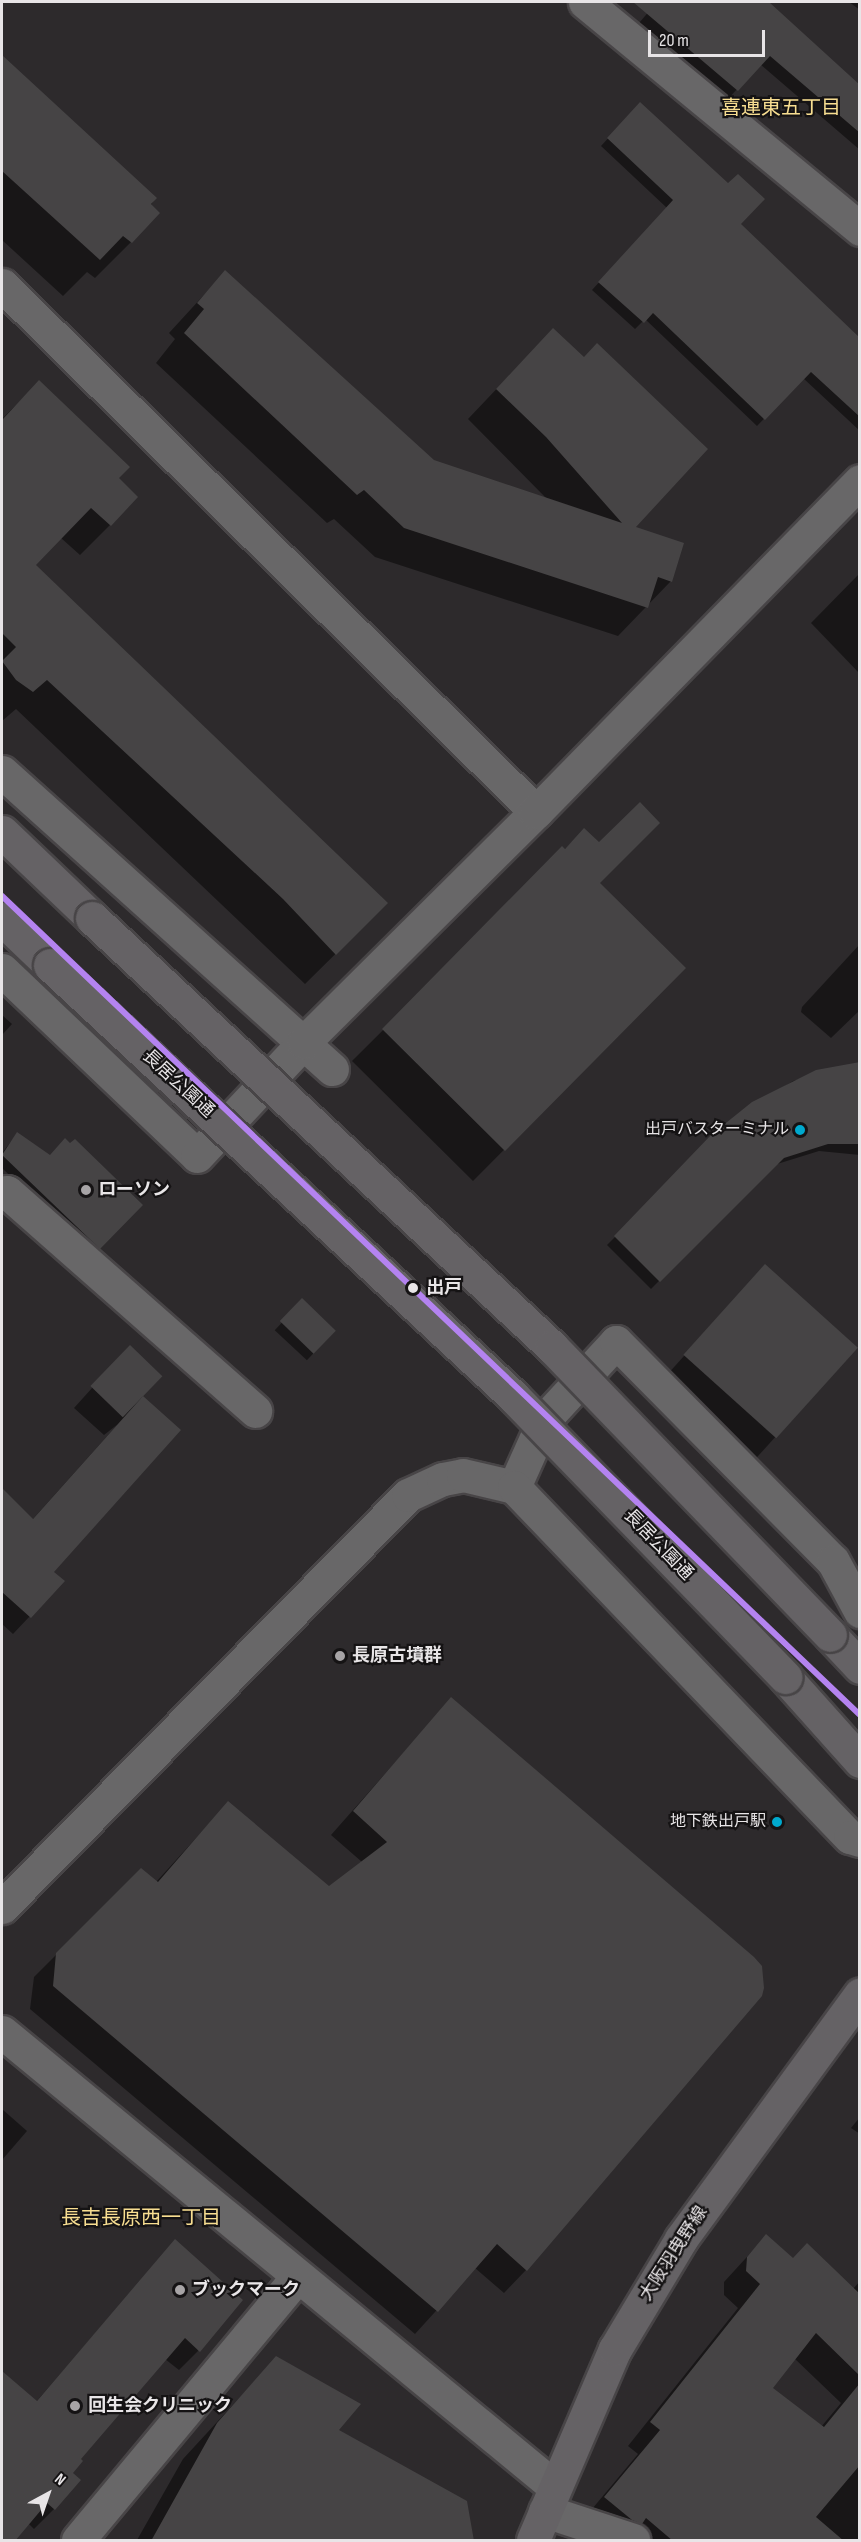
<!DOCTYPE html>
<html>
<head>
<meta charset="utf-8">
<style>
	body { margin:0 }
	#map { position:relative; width:861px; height:2542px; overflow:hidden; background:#2d2a2c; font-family:"Sofia Sans Condensed","Noto Sans JP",sans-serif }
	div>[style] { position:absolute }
	.shadow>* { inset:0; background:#0007; transform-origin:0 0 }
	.building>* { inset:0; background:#464445; transform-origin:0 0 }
	.roads { filter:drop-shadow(2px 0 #484547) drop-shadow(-2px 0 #484547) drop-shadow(0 2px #484547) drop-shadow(0 -2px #484547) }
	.minor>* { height:33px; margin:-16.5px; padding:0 16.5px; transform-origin:16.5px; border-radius:16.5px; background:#686768 }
	.tertiary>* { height:33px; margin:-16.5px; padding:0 16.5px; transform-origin:16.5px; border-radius:16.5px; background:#686768 }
	.secondary>* { height:33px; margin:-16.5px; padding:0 16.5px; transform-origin:16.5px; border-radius:16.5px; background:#656265 }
	.bridges { filter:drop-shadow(2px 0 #484547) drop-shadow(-2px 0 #484547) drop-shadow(0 2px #484547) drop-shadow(0 -2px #484547) }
	.secondary-bridge>* { height:33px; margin:-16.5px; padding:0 16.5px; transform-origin:16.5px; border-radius:16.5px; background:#656265 }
	.metro-1>* { height:6px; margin:-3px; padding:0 3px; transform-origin:3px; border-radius:3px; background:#b483f0 }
	.dots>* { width:16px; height:16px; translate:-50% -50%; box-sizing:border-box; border:3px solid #151314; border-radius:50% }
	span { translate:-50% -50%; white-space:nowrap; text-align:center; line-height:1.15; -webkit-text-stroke:4.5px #151314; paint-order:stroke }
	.bus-label { font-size:16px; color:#e8e5e7 }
	.right { translate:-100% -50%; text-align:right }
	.street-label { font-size:18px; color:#e8e5e7 }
	.poi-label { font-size:18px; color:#e8e5e7; font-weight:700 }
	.left { translate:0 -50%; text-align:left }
	.stop-label { font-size:18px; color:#e8e5e7; font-weight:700 }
	.neighbourhood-label { font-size:20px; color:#f8de91 }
	.frame { position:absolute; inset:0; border:3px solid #e8e5e7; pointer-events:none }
	.north { position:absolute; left:18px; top:2464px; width:60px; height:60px; -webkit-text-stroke:4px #151314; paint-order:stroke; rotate:40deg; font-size:16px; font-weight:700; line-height:24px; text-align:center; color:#e8e5e7 }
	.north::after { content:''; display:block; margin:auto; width:21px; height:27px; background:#e8e5e7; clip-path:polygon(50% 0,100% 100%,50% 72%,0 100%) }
	.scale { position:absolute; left:648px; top:30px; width:117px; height:27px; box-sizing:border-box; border:3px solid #e8e5e7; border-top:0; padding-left:8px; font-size:18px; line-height:21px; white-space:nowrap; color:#e8e5e7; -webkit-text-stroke:4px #151314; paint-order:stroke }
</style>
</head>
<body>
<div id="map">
	<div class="shadow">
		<i style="clip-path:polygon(657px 2px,763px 2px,860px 86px,860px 150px,760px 64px,728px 99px,639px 23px)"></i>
		<i style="clip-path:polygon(849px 2px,860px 2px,860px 10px)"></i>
		<i style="clip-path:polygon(2px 57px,155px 198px,131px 242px,95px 278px,87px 272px,63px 296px,2px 240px)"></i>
		<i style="clip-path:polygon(633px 111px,739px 224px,860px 379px,860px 431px,803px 378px,757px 426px,645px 319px,635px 329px,592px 290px,667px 208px,601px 146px)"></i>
		<i style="clip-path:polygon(225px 272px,433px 462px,547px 499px,468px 419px,524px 360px,671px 581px,618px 636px,375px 557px,334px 519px,327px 523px,156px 363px,175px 339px,169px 333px)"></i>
		<i style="clip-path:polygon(39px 382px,117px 478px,110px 525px,80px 555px,61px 538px,34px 565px,386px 904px,305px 984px,16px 709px,2px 721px,2px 419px)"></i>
		<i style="clip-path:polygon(860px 573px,860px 674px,811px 623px)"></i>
		<i style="clip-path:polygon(584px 830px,598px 883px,684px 968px,473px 1181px,352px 1061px)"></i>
		<i style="clip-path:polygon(860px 944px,860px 1010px,831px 1038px,801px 1012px,802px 1007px)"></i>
		<i style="clip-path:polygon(2px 1015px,12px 1024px,2px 1035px)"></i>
		<i style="clip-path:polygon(846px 1066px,860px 1081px,860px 1155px,819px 1151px,774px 1165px,651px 1289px,607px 1245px,734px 1118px,793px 1081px)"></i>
		<i style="clip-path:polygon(17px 1134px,50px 1156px,141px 1205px,92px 1255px,2px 1168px,2px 1153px)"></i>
		<i style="left:765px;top:1266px;width:122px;height:150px;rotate:42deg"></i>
		<i style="left:302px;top:1301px;width:44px;height:40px;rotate:43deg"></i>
		<i style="clip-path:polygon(111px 1367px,178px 1430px,52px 1572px,63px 1581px,13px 1634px,2px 1624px,2px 1490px,32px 1520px,118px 1424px,104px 1435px,74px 1408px)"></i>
		<i style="clip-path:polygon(451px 1699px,526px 2270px,504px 2293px,475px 2268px,415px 2334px,30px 2009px,34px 1977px,141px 1870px,156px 1882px,228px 1803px,329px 1888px,362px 1862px,331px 1835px)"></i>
		<i style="clip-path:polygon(2px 2109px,27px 2131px,2px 2160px)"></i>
		<i style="clip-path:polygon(860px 2117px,860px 2134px,851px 2128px)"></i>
		<i style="clip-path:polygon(evenodd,766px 2236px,792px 2259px,853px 2289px,860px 2281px,860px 2540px,606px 2540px,582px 2521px,638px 2454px,628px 2446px,738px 2308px,724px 2295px,724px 2282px,766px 2236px,794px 2358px,841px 2403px,821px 2427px,770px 2388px,794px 2358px)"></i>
		<i style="clip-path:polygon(175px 2241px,198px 2351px,179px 2370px,165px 2359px,78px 2459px,54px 2509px,34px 2529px,28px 2523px,13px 2540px,2px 2540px,2px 2373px,36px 2402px)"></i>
		<i style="clip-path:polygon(276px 2358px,337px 2430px,472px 2540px,137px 2540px,183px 2459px)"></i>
	</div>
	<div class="building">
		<i style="clip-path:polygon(633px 2px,769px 2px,860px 85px,860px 133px,770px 56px,738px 91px)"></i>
		<i style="clip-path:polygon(2px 55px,157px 198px,151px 204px,160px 213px,132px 243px,123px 236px,100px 260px,2px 171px)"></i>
		<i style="clip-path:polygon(640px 102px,728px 183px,738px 174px,765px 199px,741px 224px,860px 338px,860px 417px,811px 372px,765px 420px,653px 313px,644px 323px,598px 282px,673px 200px,607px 138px)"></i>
		<i style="clip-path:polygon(225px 270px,434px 460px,622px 523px,546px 437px,496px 389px,553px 328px,584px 357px,597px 343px,708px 449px,636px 527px,684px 543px,672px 582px,658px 577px,648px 608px,404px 528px,364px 490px,357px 495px,184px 333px,204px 309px,197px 303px)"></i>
		<i style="clip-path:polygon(39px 380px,130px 467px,119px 478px,138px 497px,111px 526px,91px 508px,36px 565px,388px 903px,336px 955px,283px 899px,47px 680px,33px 692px,16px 680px,2px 661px,16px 647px,2px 633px,2px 420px)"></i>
		<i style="clip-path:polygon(640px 802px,660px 823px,600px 883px,686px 968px,505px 1151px,382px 1029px,562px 846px,565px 849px,584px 828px,599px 842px)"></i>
		<i style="clip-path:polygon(860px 1062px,860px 1144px,828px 1144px,784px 1158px,660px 1282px,614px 1236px,711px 1135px,752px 1102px,816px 1070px)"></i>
		<i style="clip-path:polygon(17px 1132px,50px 1155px,65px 1138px,70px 1143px,75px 1139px,143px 1205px,100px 1249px,2px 1155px)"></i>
		<i style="left:765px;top:1264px;width:125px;height:122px;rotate:42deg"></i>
		<i style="left:302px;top:1298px;width:47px;height:32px;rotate:44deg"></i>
		<i style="left:130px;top:1345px;width:45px;height:57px;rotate:44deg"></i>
		<i style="clip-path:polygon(143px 1396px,181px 1430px,54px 1572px,65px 1581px,31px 1618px,2px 1592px,2px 1488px,33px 1519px)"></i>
		<i style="clip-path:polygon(451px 1697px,754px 1957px,762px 1966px,764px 1988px,762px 1996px,527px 2271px,497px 2244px,438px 2312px,53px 1986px,56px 1953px,141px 1868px,158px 1882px,228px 1801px,329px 1886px,387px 1842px,353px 1811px)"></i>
		<i style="clip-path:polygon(766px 2234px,793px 2258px,807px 2243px,860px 2294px,860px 2376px,816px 2333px,773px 2388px,824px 2427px,860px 2383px,860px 2465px,816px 2517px,844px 2541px,673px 2541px,646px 2518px,642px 2524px,632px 2520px,604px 2497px,660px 2430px,650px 2422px,760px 2284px,746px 2271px,747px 2257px)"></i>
		<i style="clip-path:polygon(175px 2239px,243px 2300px,200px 2352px,185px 2338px,81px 2459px,83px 2461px,73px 2473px,81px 2480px,55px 2510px,47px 2503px,15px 2541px,2px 2541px,2px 2371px,37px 2401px)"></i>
		<i style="clip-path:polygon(276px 2356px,361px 2404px,339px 2430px,467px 2501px,474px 2541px,151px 2541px,217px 2423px)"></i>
	</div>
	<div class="roads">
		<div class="minor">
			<i style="left:585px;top:2px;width:357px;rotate:39.5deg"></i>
			<i style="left:2px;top:285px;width:750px;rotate:44.62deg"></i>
			<i style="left:2px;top:772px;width:444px;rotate:42deg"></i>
			<i style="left:2px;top:970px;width:269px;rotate:43.6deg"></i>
			<i style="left:197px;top:1156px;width:156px;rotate:-46.8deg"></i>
			<i style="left:304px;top:1042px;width:327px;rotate:-44.8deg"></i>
			<i style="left:536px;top:812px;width:463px;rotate:-45.6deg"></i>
			<i style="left:2px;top:1194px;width:5px;rotate:-22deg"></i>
			<i style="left:7px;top:1192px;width:331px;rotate:41.4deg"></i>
			<i style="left:514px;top:1487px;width:73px;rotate:-65.9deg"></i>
			<i style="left:544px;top:1420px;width:106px;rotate:-47.3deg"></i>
			<i style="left:616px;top:1342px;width:308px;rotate:45.3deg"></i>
			<i style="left:833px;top:1561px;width:57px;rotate:61.6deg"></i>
			<i style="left:2px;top:1907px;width:578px;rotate:-45.42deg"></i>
			<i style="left:408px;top:1495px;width:38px;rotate:-25deg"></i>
			<i style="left:443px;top:1479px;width:20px;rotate:-11deg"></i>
			<i style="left:463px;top:1475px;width:52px;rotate:13.2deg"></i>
			<i style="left:514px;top:1487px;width:485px;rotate:46.2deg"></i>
			<i style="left:850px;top:1837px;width:10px;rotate:17deg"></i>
			<i style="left:545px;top:2511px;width:93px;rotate:18.2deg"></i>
			<i style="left:78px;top:2540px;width:342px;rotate:-50.2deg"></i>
		</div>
		<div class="tertiary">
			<i style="left:2px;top:2032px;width:716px;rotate:39.45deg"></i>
		</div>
		<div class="secondary">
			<i style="left:2px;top:832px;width:124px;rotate:43.7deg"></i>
			<i style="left:2px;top:919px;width:66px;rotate:43.8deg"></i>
			<i style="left:830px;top:1635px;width:44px;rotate:46.8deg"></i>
			<i style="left:785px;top:1677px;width:113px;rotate:48.2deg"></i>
			<i style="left:533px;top:2540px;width:208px;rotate:-66.8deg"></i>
			<i style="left:615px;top:2349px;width:128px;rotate:-59deg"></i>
			<i style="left:681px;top:2239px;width:303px;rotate:-53.8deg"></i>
		</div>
	</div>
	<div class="bridges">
		<div class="secondary-bridge">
			<i style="left:92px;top:918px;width:629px;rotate:43deg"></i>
			<i style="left:552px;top:1347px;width:400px;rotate:46deg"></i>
			<i style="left:50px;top:965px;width:634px;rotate:42.95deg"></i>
			<i style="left:514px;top:1397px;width:390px;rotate:45.9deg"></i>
		</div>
	</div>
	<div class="metro-1">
		<i style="left:2px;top:896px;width:1186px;rotate:43.67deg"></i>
	</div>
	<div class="dots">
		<i style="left:800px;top:1130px;background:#00a9ce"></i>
		<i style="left:86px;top:1190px;background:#a7a4a6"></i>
		<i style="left:413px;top:1288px;background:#e8e5e7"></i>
		<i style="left:340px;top:1656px;background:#a7a4a6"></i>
		<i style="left:777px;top:1822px;background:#00a9ce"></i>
		<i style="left:180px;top:2290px;background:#a7a4a6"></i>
		<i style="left:75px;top:2406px;background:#a7a4a6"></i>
	</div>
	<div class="bus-label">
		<span class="right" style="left:789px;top:1130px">出戸バスターミナル</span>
		<span class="right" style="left:766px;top:1822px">地下鉄出戸駅</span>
	</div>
	<div class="street-label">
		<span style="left:178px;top:1084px;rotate:43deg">長居公園通</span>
		<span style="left:658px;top:1545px;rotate:46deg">長居公園通</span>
		<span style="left:674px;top:2254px;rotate:-57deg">大阪羽曳野線</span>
	</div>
	<div class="poi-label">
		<span class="left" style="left:98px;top:1190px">ローソン</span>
		<span class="left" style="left:352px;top:1656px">長原古墳群</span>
		<span class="left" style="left:192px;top:2290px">ブックマーク</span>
		<span class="left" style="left:88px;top:2406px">回生会クリニック</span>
	</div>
	<div class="stop-label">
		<span class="left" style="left:426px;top:1288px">出戸</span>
	</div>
	<div class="neighbourhood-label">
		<span style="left:781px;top:108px">喜連東五丁目</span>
		<span style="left:141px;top:2218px">長吉長原西一丁目</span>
	</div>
	<div class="frame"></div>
	<div class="north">N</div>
	<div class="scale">20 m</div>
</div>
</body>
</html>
